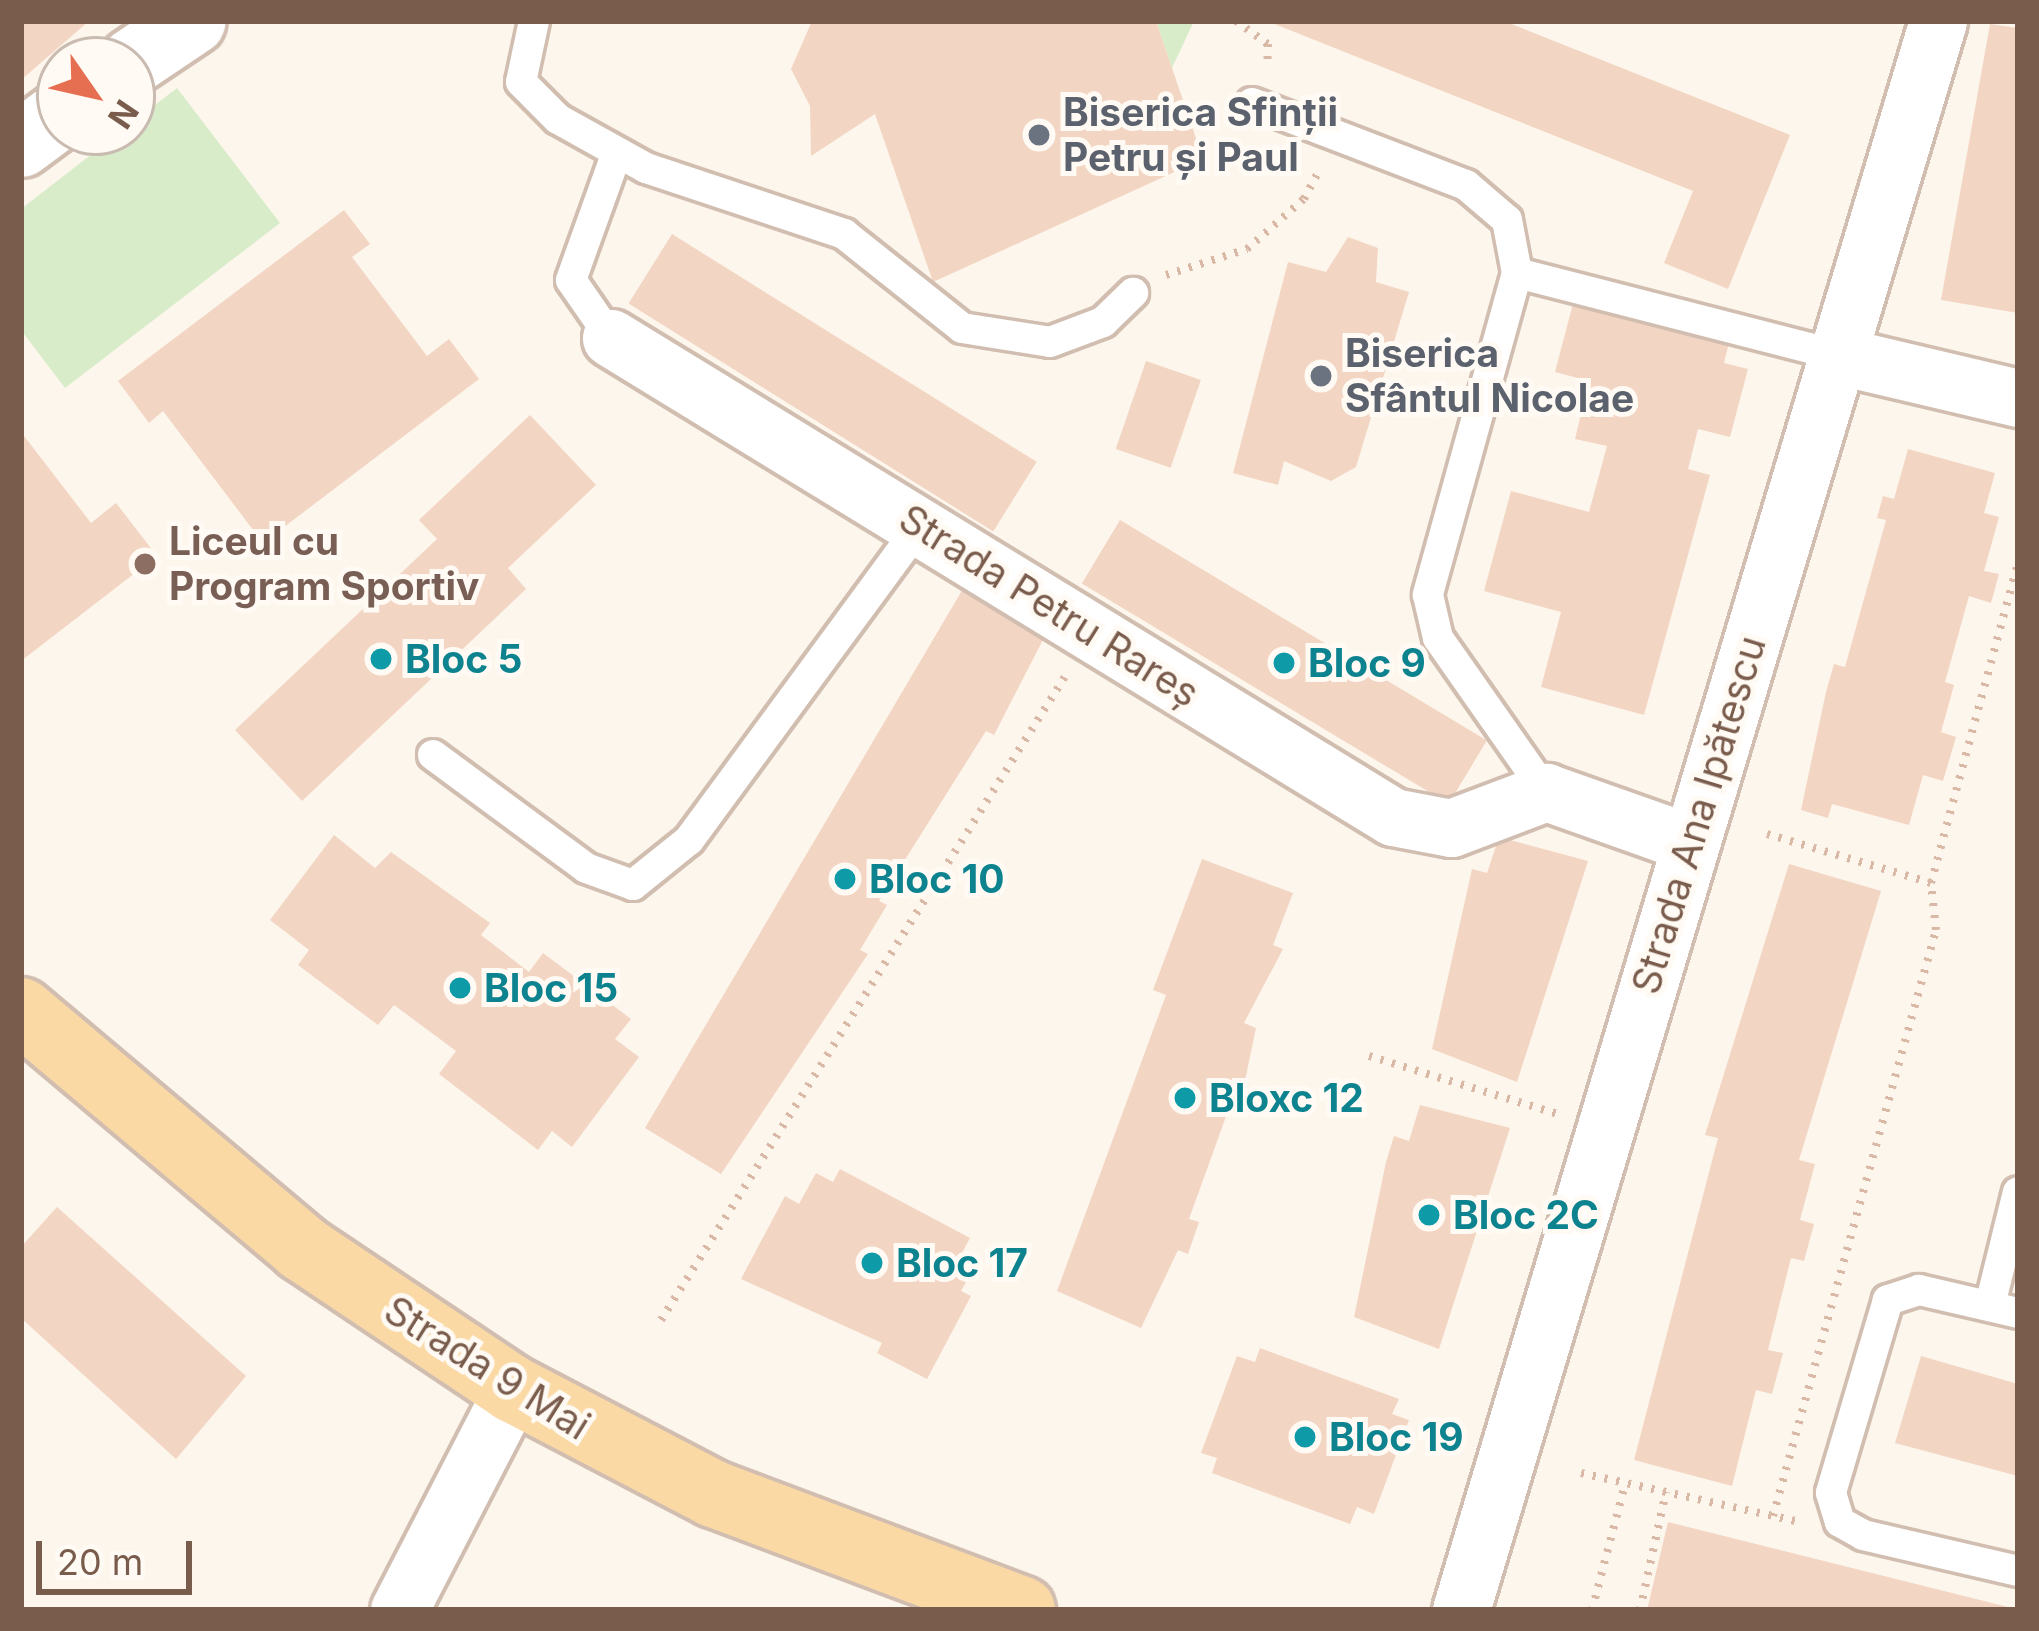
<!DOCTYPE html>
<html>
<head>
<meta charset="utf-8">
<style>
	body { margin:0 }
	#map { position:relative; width:2039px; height:1631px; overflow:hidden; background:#fdf6ec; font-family:Inter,sans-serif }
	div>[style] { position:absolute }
	.green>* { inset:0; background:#d8ecc9 }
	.building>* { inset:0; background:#f3d5c3; transform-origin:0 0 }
	.path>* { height:8px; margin-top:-4px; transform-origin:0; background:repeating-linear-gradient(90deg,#d9b8a5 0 3px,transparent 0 12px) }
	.roads { filter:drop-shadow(3px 0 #d1beb0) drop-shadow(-3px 0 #d1beb0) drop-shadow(0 3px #d1beb0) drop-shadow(0 -3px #d1beb0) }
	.lane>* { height:30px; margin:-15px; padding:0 15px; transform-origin:15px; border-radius:15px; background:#fff }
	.street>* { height:57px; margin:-28.5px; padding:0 28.5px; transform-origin:28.5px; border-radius:28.5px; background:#fff }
	.secondary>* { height:66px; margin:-33px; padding:0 33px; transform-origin:33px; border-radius:33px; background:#fff }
	.primary>* { height:66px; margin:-33px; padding:0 33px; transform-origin:33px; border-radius:33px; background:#fbd9a5 }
	.dots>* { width:33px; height:33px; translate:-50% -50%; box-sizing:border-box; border:6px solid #fffaf3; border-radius:50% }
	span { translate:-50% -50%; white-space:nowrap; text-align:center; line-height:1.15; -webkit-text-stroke:10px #fffaf3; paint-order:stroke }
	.worship-label { font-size:39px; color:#5b616d; font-weight:700 }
	.left { translate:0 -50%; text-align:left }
	.education-label { font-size:39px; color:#785e54; font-weight:700 }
	.street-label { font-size:39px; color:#7a5c4d }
	.culture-label { font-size:39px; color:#0d838f; font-weight:700 }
	.frame { position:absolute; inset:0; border:24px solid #7a5c4d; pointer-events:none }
	.north { position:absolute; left:36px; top:36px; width:120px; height:120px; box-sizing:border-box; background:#fffaf3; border:3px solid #cabbb1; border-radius:50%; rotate:124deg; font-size:33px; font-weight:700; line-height:48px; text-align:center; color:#7a5c4d }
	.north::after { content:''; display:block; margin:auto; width:42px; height:54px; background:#e76f51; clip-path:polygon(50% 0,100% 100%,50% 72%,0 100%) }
	.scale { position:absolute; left:36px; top:1541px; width:156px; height:54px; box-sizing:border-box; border:6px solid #7a5c4d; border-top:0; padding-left:15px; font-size:36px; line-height:42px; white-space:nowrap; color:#7a5c4d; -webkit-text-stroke:9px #fffaf3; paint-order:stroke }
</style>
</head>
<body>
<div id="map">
	<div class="green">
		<i style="clip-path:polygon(1156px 21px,1194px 21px,1172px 68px)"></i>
		<i style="clip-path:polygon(177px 88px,280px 223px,65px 388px,21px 330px,21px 209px)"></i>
	</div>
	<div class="building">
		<i style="clip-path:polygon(21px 21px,89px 21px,21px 80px)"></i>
		<i style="clip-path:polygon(812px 21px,1156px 21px,1203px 159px,933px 282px,875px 114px,811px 156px,810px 106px,791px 69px)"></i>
		<i style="clip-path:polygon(1267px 21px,1504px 21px,1790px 135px,1728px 289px,1664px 263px,1693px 191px)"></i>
		<i style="clip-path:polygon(1990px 24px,2018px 28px,2018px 313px,1941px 300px)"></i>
		<i style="clip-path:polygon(344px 210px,370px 244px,352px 257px,427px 356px,449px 339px,479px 379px,263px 543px,163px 411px,149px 423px,118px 381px)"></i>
		<i style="left:672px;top:234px;width:430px;height:82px;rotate:32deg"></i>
		<i style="clip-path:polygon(1348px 237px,1378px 248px,1376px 282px,1409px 292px,1356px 467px,1331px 481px,1284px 461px,1278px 485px,1233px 473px,1288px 262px,1326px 272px)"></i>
		<i style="clip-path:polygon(1575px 296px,1731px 335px,1724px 363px,1748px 369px,1730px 437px,1698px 429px,1688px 469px,1710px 475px,1644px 715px,1541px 687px,1561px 612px,1484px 591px,1511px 491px,1589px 512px,1607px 446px,1575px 439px,1589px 381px,1555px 372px)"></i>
		<i style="left:1146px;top:361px;width:58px;height:93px;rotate:19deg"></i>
		<i style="clip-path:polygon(530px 415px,596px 485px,508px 568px,526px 589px,302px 801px,235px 730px,437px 539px,419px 520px)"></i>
		<i style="clip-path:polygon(21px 432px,91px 523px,116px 503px,157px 556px,21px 661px)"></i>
		<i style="clip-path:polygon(1908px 449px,1995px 473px,1984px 513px,1999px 517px,1984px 571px,1999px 574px,1991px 603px,1969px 596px,1945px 682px,1954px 685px,1941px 732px,1956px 737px,1943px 781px,1923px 775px,1909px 825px,1832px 804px,1828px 818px,1801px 810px,1826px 692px,1834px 664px,1845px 667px,1886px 520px,1877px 518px,1883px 496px,1894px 499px)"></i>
		<i style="left:1120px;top:520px;width:428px;height:74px;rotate:31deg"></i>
		<i style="clip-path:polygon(967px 582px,1047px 632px,994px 735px,986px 731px,879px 901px,887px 905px,860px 950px,868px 954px,721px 1174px,645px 1128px)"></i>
		<i style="clip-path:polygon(334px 835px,375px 868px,391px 852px,490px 923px,481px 935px,529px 972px,543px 953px,631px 1019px,615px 1039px,639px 1057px,572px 1147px,552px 1131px,538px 1150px,439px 1074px,456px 1051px,394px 1005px,378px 1025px,298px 965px,309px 950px,270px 920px)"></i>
		<i style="clip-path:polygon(1499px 837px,1588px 861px,1517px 1082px,1432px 1049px,1472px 869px,1487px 873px)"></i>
		<i style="clip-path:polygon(1202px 859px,1293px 893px,1273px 945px,1283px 949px,1244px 1023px,1256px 1028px,1238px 1114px,1228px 1111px,1189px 1219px,1199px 1222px,1188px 1254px,1178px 1250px,1141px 1328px,1057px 1291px,1166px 995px,1153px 990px)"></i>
		<i style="clip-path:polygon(1789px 864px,1881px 891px,1799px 1160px,1815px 1164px,1800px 1220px,1814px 1224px,1804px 1261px,1791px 1258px,1768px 1350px,1783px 1353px,1772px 1394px,1756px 1390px,1732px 1486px,1634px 1460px,1718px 1138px,1705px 1135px)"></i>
		<i style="clip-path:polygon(1420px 1105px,1510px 1128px,1439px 1349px,1354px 1317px,1386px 1162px,1394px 1136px,1409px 1141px)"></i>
		<i style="clip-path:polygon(840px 1169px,970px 1238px,962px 1253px,978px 1261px,961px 1291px,971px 1296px,927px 1379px,877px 1353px,882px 1343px,741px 1279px,785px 1196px,799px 1204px,816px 1173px,833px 1182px)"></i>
		<i style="clip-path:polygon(57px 1207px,246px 1376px,176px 1459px,21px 1318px,21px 1247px)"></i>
		<i style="clip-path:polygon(1260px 1348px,1399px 1399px,1392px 1414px,1409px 1420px,1374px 1514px,1357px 1507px,1350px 1524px,1212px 1473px,1217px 1458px,1201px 1453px,1237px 1356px,1255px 1362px)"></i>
		<i style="clip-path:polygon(1921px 1356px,2018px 1384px,2018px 1476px,1895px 1443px)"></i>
		<i style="clip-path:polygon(1668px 1522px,2012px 1608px,2011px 1610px,1647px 1610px)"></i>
	</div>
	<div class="path">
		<i style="left:1236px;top:21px;width:39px;rotate:36deg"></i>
		<i style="left:1268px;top:44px;width:24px;rotate:92deg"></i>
		<i style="left:1166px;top:275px;width:85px;rotate:-17.8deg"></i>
		<i style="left:1247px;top:249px;width:76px;rotate:-41.3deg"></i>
		<i style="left:1304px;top:199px;width:34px;rotate:-62deg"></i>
		<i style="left:1767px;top:834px;width:171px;rotate:16.6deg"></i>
		<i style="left:1369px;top:1056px;width:197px;rotate:17.1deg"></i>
		<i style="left:661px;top:1320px;width:762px;rotate:-57.88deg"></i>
		<i style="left:1581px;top:1473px;width:220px;rotate:12.6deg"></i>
		<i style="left:1773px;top:1516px;width:608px;rotate:-74.46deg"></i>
		<i style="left:1936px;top:930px;width:47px;rotate:-96.1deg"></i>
		<i style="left:1931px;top:883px;width:332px;rotate:-74.8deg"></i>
		<i style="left:1592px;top:1610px;width:130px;rotate:-75.3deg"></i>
		<i style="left:1640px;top:1610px;width:121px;rotate:-77.6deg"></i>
	</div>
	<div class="roads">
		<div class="lane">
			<i style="left:534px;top:21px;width:62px;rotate:102deg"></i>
			<i style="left:521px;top:82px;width:52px;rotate:45deg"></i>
			<i style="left:558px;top:119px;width:101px;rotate:29.1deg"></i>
			<i style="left:646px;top:168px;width:209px;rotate:18.4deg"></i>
			<i style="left:844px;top:234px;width:151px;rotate:38.5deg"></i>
			<i style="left:962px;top:328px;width:89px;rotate:9deg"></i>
			<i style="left:1050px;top:342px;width:57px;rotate:-20.7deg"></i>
			<i style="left:1103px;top:322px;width:42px;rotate:-44deg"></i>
			<i style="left:1252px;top:103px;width:229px;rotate:21deg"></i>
			<i style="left:1466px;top:185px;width:54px;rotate:40.5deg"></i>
			<i style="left:1507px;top:220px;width:54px;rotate:79.3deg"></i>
			<i style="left:1517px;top:273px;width:334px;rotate:105.5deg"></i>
			<i style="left:1428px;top:595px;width:44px;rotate:76.9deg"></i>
			<i style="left:1438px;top:638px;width:188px;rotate:55deg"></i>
			<i style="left:1517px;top:273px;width:329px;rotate:14.4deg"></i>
			<i style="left:611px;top:338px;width:70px;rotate:-124.6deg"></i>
			<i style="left:571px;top:280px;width:133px;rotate:-70.2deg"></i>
			<i style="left:433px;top:755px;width:190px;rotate:36.4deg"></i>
			<i style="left:586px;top:868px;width:50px;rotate:19.9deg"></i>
			<i style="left:633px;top:885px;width:72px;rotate:-38.8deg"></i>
			<i style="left:689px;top:840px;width:388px;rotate:-53.7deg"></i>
			<i style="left:1990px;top:1305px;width:116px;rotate:-76.1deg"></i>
			<i style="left:2018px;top:1313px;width:102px;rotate:-166.9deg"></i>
			<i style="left:1919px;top:1290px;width:33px;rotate:162deg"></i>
			<i style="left:1888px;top:1300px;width:201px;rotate:106.5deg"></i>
			<i style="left:1831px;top:1493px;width:30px;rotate:73deg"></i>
			<i style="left:1840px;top:1522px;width:26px;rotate:29deg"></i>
			<i style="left:1863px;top:1535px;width:159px;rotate:13.1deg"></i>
		</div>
		<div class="street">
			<i style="left:611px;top:338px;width:917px;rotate:31.49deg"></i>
			<i style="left:1393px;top:817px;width:59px;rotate:10.7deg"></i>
			<i style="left:1451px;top:828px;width:102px;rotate:-20.8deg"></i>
			<i style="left:1546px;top:792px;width:153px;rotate:19.5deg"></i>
			<i style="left:1836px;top:355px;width:187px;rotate:13.3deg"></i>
			<i style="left:399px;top:1610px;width:249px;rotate:-62.7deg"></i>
			<i style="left:1461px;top:1610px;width:1659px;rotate:-73.29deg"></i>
		</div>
		<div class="secondary">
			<i style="left:132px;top:62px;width:73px;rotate:-33.9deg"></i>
			<i style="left:21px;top:144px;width:49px;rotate:-36.6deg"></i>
		</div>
		<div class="primary">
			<i style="left:21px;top:1011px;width:368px;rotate:40.1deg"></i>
			<i style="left:302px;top:1248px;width:254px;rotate:33.8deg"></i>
			<i style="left:513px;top:1389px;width:227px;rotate:27.6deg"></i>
			<i style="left:714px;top:1494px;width:329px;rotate:20.6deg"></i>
		</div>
	</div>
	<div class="dots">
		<i style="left:1039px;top:135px;background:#6b7280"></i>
		<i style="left:1321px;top:376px;background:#6b7280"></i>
		<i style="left:145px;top:564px;background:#8d6e63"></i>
		<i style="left:381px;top:659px;background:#0f9aa8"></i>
		<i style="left:1284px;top:663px;background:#0f9aa8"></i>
		<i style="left:845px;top:879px;background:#0f9aa8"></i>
		<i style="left:460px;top:988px;background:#0f9aa8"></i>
		<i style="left:1185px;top:1098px;background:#0f9aa8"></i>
		<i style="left:1429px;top:1215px;background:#0f9aa8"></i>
		<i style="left:872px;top:1263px;background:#0f9aa8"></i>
		<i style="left:1305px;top:1437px;background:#0f9aa8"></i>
	</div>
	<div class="worship-label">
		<span class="left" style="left:1063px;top:135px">Biserica Sfinții<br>Petru și Paul</span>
		<span class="left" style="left:1345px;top:376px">Biserica<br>Sfântul Nicolae</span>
	</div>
	<div class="education-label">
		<span class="left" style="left:169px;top:564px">Liceul cu<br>Program Sportiv</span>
	</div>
	<div class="street-label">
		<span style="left:1049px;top:606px;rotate:32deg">Strada Petru Rareș</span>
		<span style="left:1699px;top:815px;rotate:-73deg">Strada Ana Ipătescu</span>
		<span style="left:487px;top:1368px;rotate:32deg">Strada 9 Mai</span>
	</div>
	<div class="culture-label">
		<span class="left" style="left:405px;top:659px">Bloc 5</span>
		<span class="left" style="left:1308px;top:663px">Bloc 9</span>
		<span class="left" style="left:869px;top:879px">Bloc 10</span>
		<span class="left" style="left:484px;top:988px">Bloc 15</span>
		<span class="left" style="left:1209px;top:1098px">Bloxc 12</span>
		<span class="left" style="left:1453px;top:1215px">Bloc 2C</span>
		<span class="left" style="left:896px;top:1263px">Bloc 17</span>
		<span class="left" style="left:1329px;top:1437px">Bloc 19</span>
	</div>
	<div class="frame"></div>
	<div class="north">N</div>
	<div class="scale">20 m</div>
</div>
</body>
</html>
